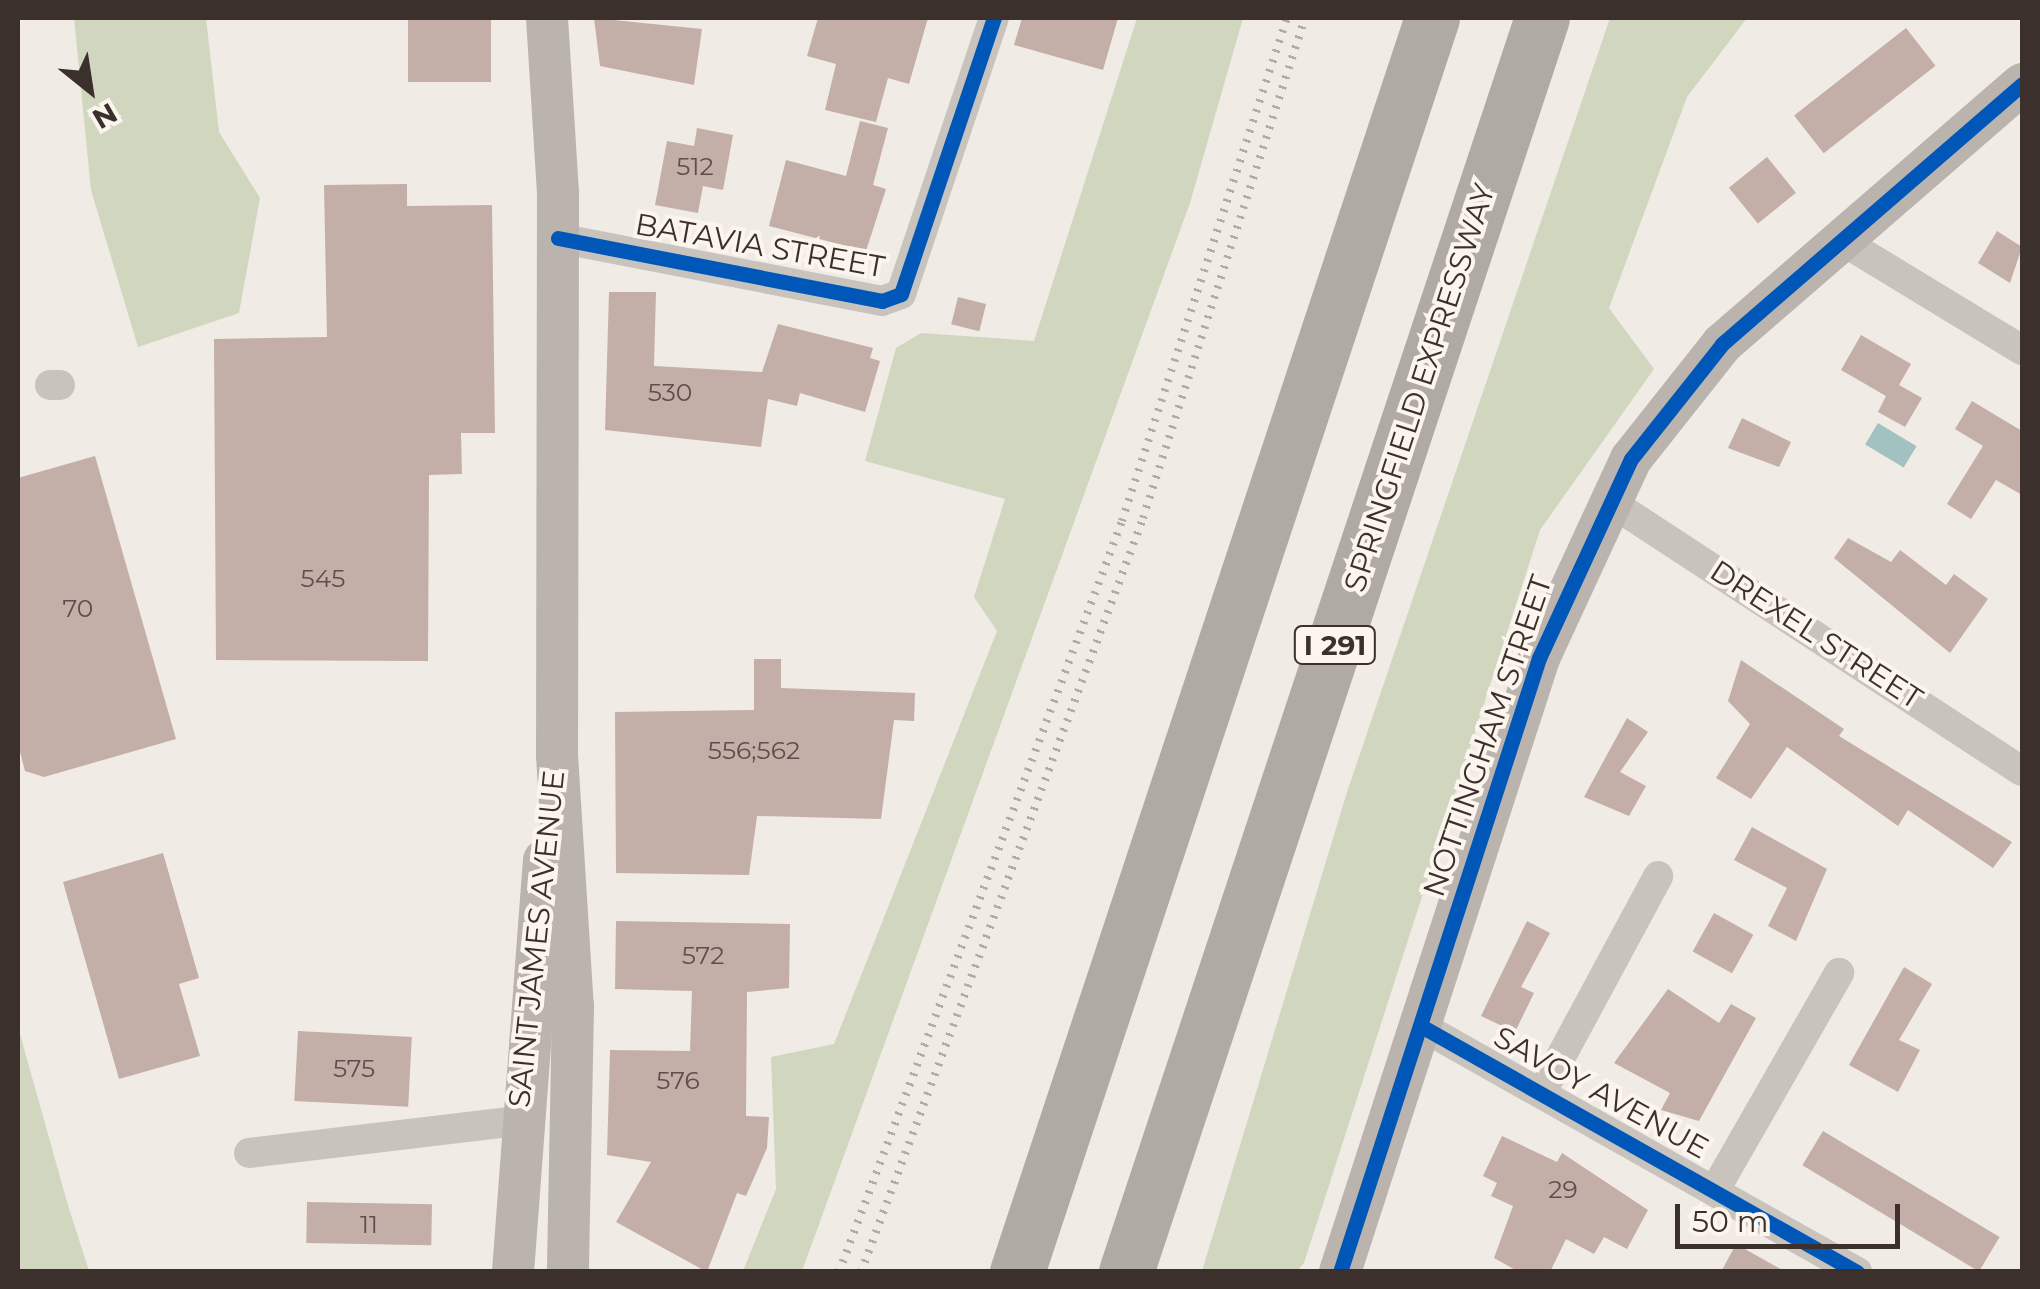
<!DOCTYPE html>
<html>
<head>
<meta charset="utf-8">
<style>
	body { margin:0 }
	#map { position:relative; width:2040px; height:1289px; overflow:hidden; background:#f0ebe5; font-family:Montserrat,sans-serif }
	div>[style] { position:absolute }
	.green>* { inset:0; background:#d1d6bf }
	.water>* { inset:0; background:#a1c2c1; transform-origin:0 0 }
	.building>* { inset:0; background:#c3afa7; transform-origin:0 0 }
	.street>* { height:30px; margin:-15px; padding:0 15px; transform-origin:15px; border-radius:15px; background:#c9c3be }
	.secondary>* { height:42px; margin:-21px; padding:0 21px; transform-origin:21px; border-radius:21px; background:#bab3ae }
	.highway>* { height:55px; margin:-27.5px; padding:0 27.5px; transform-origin:27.5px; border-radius:27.5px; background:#afaaa4 }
	.rail>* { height:8px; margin-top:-4px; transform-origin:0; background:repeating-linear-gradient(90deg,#b1aca8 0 2.5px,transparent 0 10.5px) }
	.cycleway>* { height:15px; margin:-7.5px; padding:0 7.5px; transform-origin:7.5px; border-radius:7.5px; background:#0057b8 }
	span { translate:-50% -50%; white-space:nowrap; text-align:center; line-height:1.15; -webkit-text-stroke:8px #fbf5ee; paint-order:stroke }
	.number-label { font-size:25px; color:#5d504a }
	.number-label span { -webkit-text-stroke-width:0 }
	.shield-label span { padding:2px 8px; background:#fbf5ee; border:2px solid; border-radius:8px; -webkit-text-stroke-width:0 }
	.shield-label { font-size:28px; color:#3b302b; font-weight:700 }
	.street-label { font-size:30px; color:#3b302b }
	.frame { position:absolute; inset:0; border:20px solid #3b302b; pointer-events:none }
	.north { position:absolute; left:40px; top:40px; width:100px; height:100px; -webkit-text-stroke:8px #fbf5ee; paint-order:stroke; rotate:150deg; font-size:28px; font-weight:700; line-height:40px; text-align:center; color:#3b302b }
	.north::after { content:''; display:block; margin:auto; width:35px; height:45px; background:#3b302b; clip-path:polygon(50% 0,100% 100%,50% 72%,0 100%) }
	.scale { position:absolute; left:1675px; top:1204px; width:225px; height:45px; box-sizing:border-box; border:5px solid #3b302b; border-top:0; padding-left:12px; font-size:30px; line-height:35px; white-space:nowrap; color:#3b302b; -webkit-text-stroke:8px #fbf5ee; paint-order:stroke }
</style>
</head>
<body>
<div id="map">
	<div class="green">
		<i style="clip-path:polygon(74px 18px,206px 18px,219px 132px,260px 198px,239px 313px,138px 347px,91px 190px)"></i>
		<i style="clip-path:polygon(1137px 18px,1243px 18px,1190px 203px,802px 1271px,743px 1271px,776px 1189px,771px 1057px,834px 1044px,997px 631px,974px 597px,1005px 499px,865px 461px,896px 348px,921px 333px,1034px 341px)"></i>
		<i style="clip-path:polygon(1610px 18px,1747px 18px,1687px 97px,1609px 308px,1654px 369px,1540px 530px,1304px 1263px,1297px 1271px,1202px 1271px,1347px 792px)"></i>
		<i style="clip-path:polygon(18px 1027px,67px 1202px,89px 1271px,18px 1271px)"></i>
	</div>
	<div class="water">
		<i style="left:1878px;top:423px;width:45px;height:25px;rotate:31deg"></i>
	</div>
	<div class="building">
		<i style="left:408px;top:18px;width:83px;height:64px"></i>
		<i style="clip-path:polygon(594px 18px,702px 29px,694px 85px,600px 66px)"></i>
		<i style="clip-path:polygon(818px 18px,928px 18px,909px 84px,888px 78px,876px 122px,825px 110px,836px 64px,807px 56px)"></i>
		<i style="clip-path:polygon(1022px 18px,1118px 18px,1103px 70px,1014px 45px)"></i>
		<i style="left:1906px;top:28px;width:48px;height:142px;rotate:52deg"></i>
		<i style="clip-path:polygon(860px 121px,888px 128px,873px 185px,886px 189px,866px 251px,769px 226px,786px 160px,846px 176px)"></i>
		<i style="clip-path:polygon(697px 128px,733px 135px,723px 190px,703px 186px,698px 213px,655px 205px,667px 141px,694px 146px)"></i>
		<i style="left:1767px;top:157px;width:46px;height:49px;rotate:51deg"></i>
		<i style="clip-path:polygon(407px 184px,407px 206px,492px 205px,495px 433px,461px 433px,462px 474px,429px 475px,428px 661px,216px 660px,214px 339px,327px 337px,324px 185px)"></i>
		<i style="clip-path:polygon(1997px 231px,2022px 247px,2010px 283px,1978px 263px)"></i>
		<i style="clip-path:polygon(609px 292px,656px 292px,654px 366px,762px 372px,778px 324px,873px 348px,870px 358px,880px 361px,865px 412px,800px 393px,797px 406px,768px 399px,761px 447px,605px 430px)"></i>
		<i style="left:958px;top:297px;width:29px;height:28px;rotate:14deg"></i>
		<i style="clip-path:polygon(1861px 335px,1911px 364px,1899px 385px,1922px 398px,1905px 427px,1878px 412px,1886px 396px,1841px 370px)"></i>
		<i style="clip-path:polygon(1972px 401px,2022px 431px,2022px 495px,1996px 480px,1971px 519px,1947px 504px,1983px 446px,1955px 429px)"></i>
		<i style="clip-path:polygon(1742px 418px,1791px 442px,1779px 467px,1728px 448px)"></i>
		<i style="clip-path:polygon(95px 456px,176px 739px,44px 777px,25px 771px,18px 744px,18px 478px)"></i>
		<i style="clip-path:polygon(1848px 538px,1891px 562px,1900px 550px,1946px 585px,1954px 574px,1988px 599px,1950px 653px,1834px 558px)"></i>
		<i style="clip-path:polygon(754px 659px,781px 659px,781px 688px,915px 693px,914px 721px,894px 720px,881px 819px,757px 816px,749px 875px,616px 873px,615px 712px,754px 710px)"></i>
		<i style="clip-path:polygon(1741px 660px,1844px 729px,1839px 736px,2012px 842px,1993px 868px,1908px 810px,1898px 826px,1787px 747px,1751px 799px,1716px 778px,1750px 724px,1728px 701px)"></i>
		<i style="clip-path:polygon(1627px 718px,1648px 732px,1620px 772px,1646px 786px,1629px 816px,1584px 797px)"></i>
		<i style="clip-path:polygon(1752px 827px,1827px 869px,1796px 941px,1768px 926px,1787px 888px,1734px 860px)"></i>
		<i style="clip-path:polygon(163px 853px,199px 978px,179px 984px,200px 1056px,119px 1079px,63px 882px)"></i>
		<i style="left:1714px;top:913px;width:45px;height:44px;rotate:29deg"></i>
		<i style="clip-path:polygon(616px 921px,790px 924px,789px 988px,747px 992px,746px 1116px,769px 1117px,767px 1148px,746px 1196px,737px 1193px,707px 1272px,616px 1222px,651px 1162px,607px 1155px,610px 1050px,690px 1051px,692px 991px,615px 989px)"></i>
		<i style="clip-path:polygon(1527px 921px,1550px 933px,1521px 987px,1534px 993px,1515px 1032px,1481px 1016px)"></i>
		<i style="clip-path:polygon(1904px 967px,1932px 984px,1899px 1040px,1920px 1050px,1898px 1092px,1849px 1065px)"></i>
		<i style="clip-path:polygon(1668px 989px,1719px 1023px,1731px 1004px,1756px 1018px,1699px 1121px,1661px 1110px,1670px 1093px,1614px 1063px)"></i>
		<i style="left:298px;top:1031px;width:114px;height:70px;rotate:3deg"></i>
		<i style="left:1823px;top:1131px;width:206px;height:40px;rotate:31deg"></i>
		<i style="clip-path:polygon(1502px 1136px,1557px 1162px,1562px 1153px,1648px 1210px,1627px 1249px,1604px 1237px,1594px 1254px,1566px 1239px,1550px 1272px,1519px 1272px,1494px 1258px,1513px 1206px,1491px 1196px,1497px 1183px,1483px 1176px)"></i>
		<i style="left:307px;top:1202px;width:125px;height:41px;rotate:1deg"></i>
		<i style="clip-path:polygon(1736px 1244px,1786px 1272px,1721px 1272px)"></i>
	</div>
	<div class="street">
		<i style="left:558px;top:238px;width:330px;rotate:11deg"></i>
		<i style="left:882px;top:301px;width:20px;rotate:-20deg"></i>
		<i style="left:901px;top:294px;width:291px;rotate:-71.4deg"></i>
		<i style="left:1841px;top:240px;width:212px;rotate:31.3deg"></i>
		<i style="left:50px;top:385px;width:10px"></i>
		<i style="left:1609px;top:501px;width:493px;rotate:33.2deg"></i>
		<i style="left:1421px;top:1026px;width:501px;rotate:29.43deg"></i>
		<i style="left:1543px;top:1090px;width:243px;rotate:-61.7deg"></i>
		<i style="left:249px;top:1153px;width:271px;rotate:-6.8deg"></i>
		<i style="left:1716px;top:1188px;width:248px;rotate:-60.2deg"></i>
	</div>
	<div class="secondary">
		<i style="left:547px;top:18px;width:177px;rotate:86.4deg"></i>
		<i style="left:558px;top:195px;width:560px;rotate:90.1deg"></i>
		<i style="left:557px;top:755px;width:252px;rotate:86.4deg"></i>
		<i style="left:573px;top:1006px;width:266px;rotate:91.1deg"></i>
		<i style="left:513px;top:1272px;width:413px;rotate:-85.7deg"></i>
		<i style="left:1340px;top:1272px;width:645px;rotate:-72.04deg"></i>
		<i style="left:1539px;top:658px;width:219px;rotate:-65.2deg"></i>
		<i style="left:1631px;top:459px;width:147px;rotate:-51.6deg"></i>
		<i style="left:1722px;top:344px;width:397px;rotate:-40.9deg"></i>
	</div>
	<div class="highway">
		<i style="left:1017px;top:1272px;width:1321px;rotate:-71.69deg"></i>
		<i style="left:1126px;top:1272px;width:1321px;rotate:-71.65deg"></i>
	</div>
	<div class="rail">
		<i style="left:839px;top:1272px;width:803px;rotate:-69.35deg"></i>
		<i style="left:1122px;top:521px;width:529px;rotate:-71.84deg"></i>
		<i style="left:861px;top:1272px;width:805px;rotate:-69.49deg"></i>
		<i style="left:1143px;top:518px;width:526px;rotate:-72.05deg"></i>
	</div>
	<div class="cycleway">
		<i style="left:558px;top:238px;width:330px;rotate:11deg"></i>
		<i style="left:882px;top:301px;width:20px;rotate:-20deg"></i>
		<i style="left:901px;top:294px;width:291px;rotate:-71.4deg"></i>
		<i style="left:1421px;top:1026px;width:501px;rotate:29.43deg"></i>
		<i style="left:1340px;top:1272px;width:645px;rotate:-72.04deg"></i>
		<i style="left:1539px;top:658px;width:219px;rotate:-65.2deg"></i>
		<i style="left:1631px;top:459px;width:147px;rotate:-51.6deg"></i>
		<i style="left:1722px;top:344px;width:397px;rotate:-40.9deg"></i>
	</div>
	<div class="number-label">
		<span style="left:695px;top:166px">512</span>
		<span style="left:670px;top:392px">530</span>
		<span style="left:323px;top:578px">545</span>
		<span style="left:78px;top:608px">70</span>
		<span style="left:754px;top:750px">556;562</span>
		<span style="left:703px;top:955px">572</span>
		<span style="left:354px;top:1068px">575</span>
		<span style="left:678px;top:1080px">576</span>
		<span style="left:1563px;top:1189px">29</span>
		<span style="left:369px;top:1224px">11</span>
	</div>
	<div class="shield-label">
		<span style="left:1335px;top:645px">I 291</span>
	</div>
	<div class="street-label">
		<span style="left:760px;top:246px;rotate:10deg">BATAVIA STREET</span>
		<span style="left:1420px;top:388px;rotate:-72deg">SPRINGFIELD EXPRESSWAY</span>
		<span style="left:1816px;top:635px;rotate:33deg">DREXEL STREET</span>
		<span style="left:1488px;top:736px;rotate:-71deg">NOTTINGHAM STREET</span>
		<span style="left:537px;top:939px;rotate:-84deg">SAINT JAMES AVENUE</span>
		<span style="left:1601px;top:1093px;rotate:29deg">SAVOY AVENUE</span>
	</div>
	<div class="frame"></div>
	<div class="north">N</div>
	<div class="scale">50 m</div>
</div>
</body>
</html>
